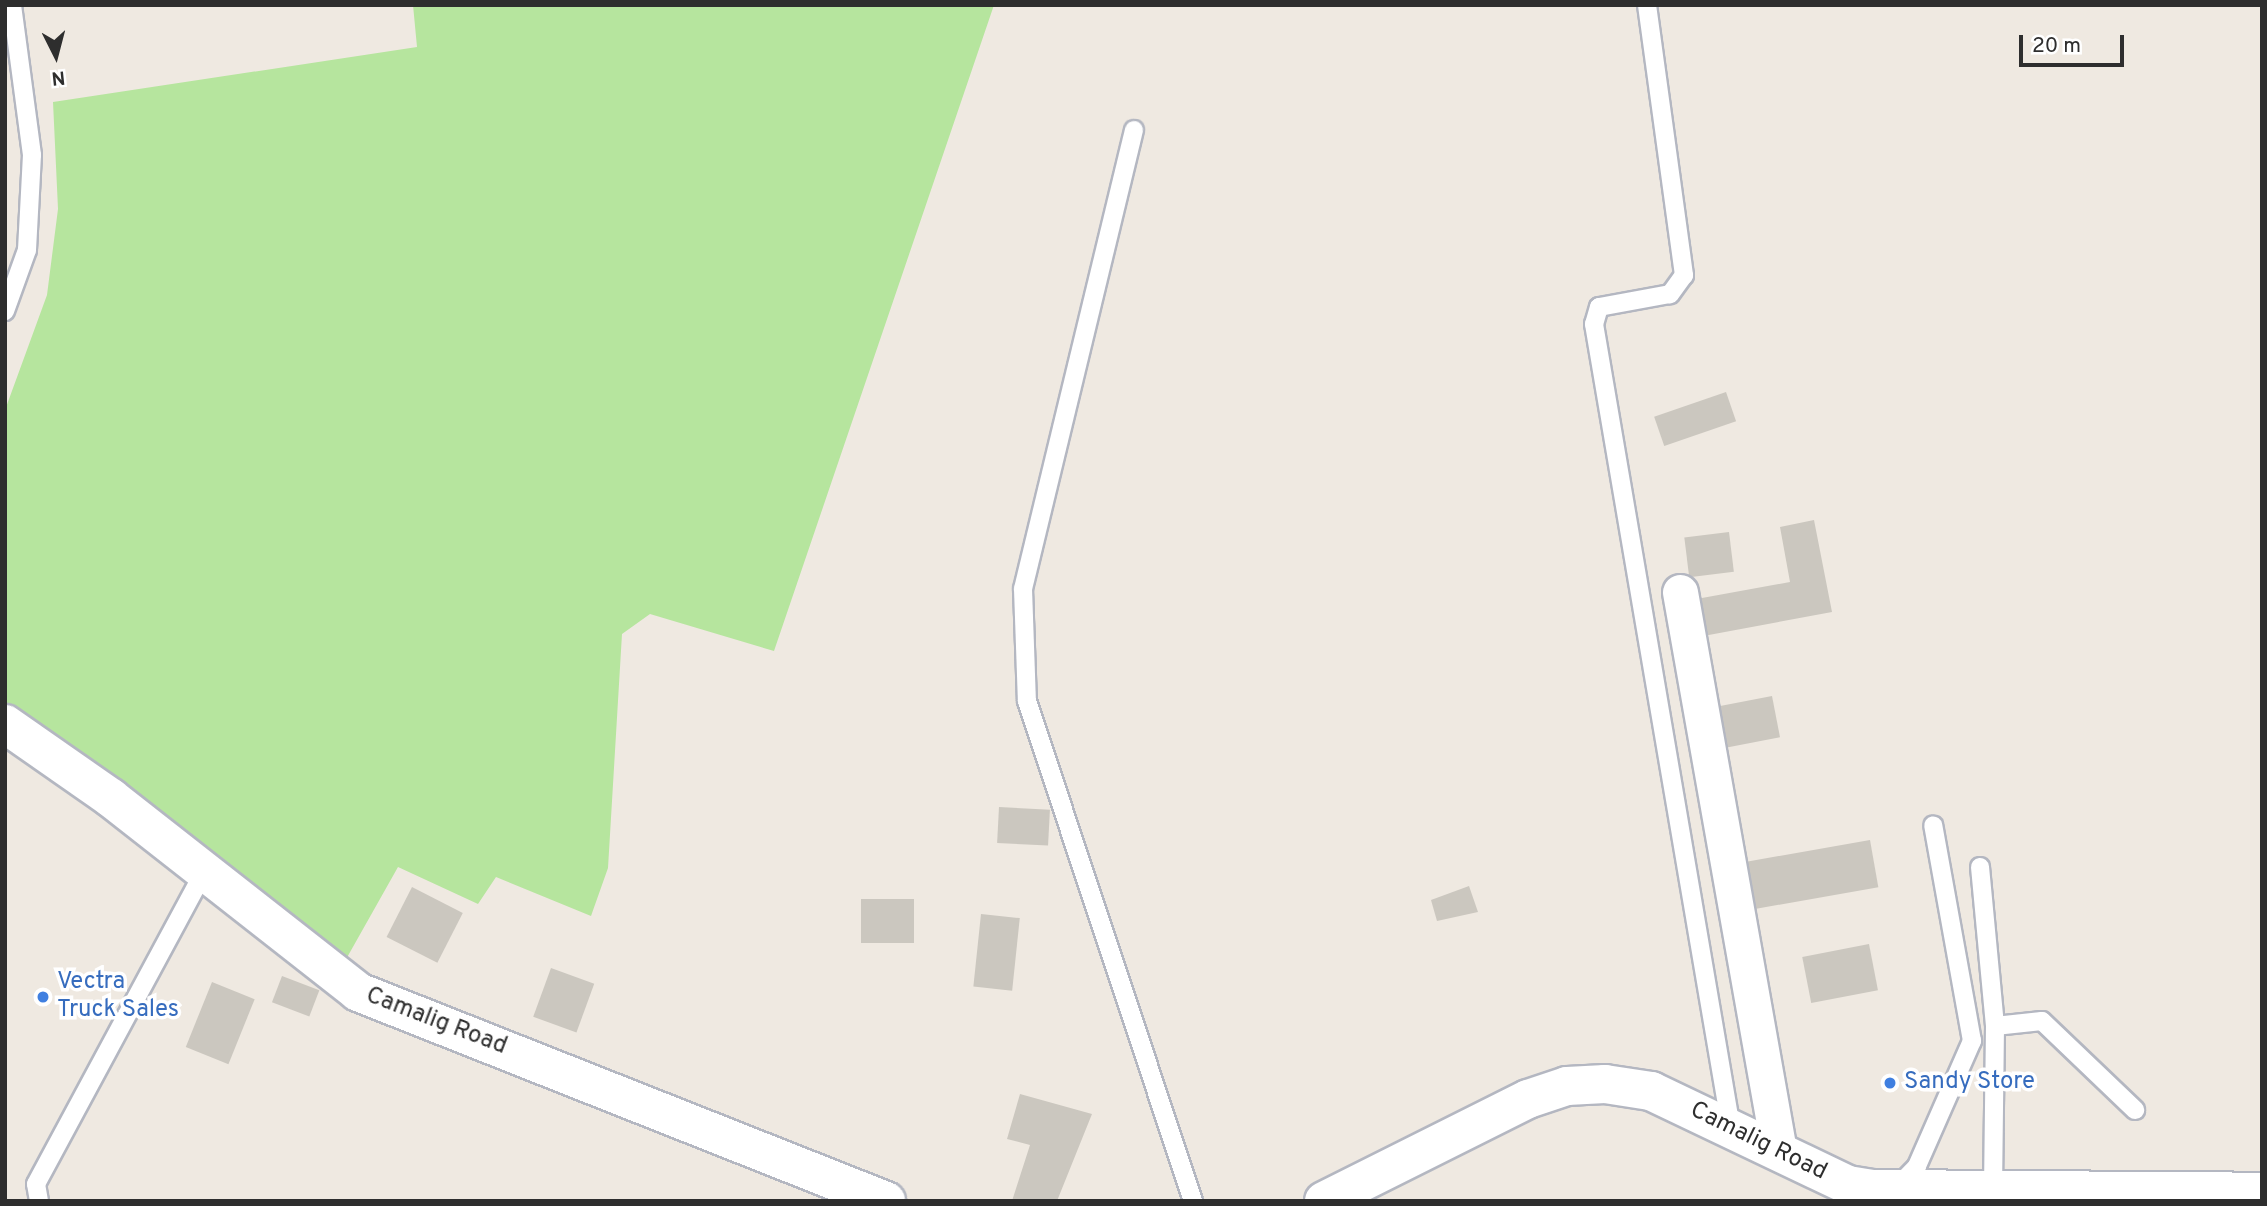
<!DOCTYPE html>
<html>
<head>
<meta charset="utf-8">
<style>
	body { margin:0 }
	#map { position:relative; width:2267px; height:1206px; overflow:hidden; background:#efe9e1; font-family:Overpass,sans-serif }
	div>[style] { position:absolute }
	.green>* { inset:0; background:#b6e59e }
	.building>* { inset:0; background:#cbc7bf; transform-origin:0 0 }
	.roads { filter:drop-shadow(2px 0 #b4b7c1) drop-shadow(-2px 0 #b4b7c1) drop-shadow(0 2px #b4b7c1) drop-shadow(0 -2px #b4b7c1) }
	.service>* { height:18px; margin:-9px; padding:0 9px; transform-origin:9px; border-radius:9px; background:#fff }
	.minor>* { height:35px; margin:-17.5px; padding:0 17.5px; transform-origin:17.5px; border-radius:17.5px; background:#fff }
	.secondary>* { height:38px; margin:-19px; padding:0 19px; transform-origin:19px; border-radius:19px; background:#fff }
	.dots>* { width:19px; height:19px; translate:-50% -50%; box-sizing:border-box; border:4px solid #fff; border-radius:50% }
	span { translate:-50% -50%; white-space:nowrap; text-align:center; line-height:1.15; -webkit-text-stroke:7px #fff; paint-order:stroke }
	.shop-label { font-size:24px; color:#366cbe }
	.left { translate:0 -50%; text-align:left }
	.street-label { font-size:24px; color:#2e2e2e }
	.frame { position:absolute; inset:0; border:7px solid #2e2e2e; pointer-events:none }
	.north { position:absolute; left:21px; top:21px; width:70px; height:70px; -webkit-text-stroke:5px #fff; paint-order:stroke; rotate:174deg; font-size:19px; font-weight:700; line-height:28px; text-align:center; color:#2e2e2e }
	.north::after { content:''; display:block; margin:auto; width:24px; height:32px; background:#2e2e2e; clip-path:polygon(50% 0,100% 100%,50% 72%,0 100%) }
	.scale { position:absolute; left:2019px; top:35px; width:105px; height:32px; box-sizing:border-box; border:4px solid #2e2e2e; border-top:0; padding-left:9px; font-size:21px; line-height:24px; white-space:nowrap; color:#2e2e2e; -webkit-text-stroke:5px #fff; paint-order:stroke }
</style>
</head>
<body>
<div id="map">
	<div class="green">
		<i style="clip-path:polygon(413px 5px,994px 5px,774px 651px,650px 614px,622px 634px,608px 868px,591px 916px,496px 877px,478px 904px,398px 867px,336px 977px,5px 724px,5px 410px,47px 295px,58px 209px,53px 102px,417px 47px)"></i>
	</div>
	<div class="building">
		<i style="left:1726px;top:392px;width:31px;height:76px;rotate:71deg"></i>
		<i style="clip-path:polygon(1814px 520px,1832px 612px,1698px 637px,1691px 600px,1790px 582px,1780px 527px)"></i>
		<i style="left:1729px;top:532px;width:40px;height:45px;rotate:83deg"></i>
		<i style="left:1772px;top:696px;width:42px;height:62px;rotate:79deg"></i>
		<i style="left:999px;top:807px;width:51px;height:36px;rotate:3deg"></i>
		<i style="left:1870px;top:840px;width:48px;height:124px;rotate:80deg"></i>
		<i style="clip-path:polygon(1469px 886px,1478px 912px,1437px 921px,1431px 900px)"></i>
		<i style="left:412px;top:887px;width:57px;height:56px;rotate:27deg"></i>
		<i style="left:914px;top:899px;width:44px;height:53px;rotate:90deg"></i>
		<i style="left:981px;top:914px;width:39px;height:73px;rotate:6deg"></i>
		<i style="left:1869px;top:944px;width:47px;height:68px;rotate:79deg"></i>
		<i style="left:551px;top:968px;width:46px;height:52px;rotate:20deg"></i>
		<i style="left:282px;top:976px;width:40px;height:28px;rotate:21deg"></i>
		<i style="left:212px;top:982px;width:46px;height:70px;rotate:22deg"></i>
		<i style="clip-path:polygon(1020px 1094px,1092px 1114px,1057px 1201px,1012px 1201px,1030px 1145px,1007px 1139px)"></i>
	</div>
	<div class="roads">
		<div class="service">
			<i style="left:1647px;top:5px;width:273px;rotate:82.2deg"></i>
			<i style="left:1684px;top:275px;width:24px;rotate:126deg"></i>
			<i style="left:1670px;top:294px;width:72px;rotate:169.6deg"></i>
			<i style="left:1599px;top:307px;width:18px;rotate:106deg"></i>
			<i style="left:1594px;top:324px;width:816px;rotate:80.33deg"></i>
			<i style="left:1134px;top:130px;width:472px;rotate:103.6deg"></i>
			<i style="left:1023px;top:589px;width:112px;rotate:88deg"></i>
			<i style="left:1027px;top:701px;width:527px;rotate:71.63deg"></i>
			<i style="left:5px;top:311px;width:65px;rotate:-70.2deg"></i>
			<i style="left:27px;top:250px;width:95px;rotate:-87deg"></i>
			<i style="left:32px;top:155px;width:151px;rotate:-97.6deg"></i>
			<i style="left:1980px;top:867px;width:160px;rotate:84.6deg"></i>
			<i style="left:1995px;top:1026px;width:163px;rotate:90.7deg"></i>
			<i style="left:1995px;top:1026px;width:47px;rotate:-6.1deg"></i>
			<i style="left:2042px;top:1021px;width:129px;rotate:43.7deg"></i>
			<i style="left:1897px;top:1187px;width:29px;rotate:-46deg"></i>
			<i style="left:1917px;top:1166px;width:137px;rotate:-66.3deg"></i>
			<i style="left:1972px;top:1041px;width:219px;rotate:-100.2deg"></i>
			<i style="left:39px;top:1201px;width:17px;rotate:-100deg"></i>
			<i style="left:36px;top:1184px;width:354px;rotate:-61.7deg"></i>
		</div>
		<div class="minor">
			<i style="left:1680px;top:592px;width:568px;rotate:79.96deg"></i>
		</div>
		<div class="secondary">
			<i style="left:5px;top:724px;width:129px;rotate:34.9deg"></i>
			<i style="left:111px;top:798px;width:314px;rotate:38.1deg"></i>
			<i style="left:358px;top:992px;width:568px;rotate:21.6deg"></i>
			<i style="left:1324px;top:1201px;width:228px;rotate:-26.6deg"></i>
			<i style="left:1528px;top:1099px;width:41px;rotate:-18.4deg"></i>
			<i style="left:1567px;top:1086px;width:38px;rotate:-3deg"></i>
			<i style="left:1605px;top:1084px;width:47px;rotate:8.7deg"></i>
			<i style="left:1651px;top:1091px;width:218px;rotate:25.5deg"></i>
			<i style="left:1848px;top:1185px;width:25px;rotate:9deg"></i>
			<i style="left:1873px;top:1189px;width:389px;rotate:0.4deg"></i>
		</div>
	</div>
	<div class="dots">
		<i style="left:43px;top:997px;background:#3f7fe0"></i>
		<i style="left:1890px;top:1083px;background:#3f7fe0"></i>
	</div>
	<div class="shop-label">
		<span class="left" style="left:57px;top:997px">Vectra<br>Truck Sales</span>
		<span class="left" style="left:1904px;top:1083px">Sandy Store</span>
	</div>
	<div class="street-label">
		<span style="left:436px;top:1022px;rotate:21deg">Camalig Road</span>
		<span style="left:1758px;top:1142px;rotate:26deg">Camalig Road</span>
	</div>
	<div class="frame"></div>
	<div class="north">N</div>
	<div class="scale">20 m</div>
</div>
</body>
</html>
